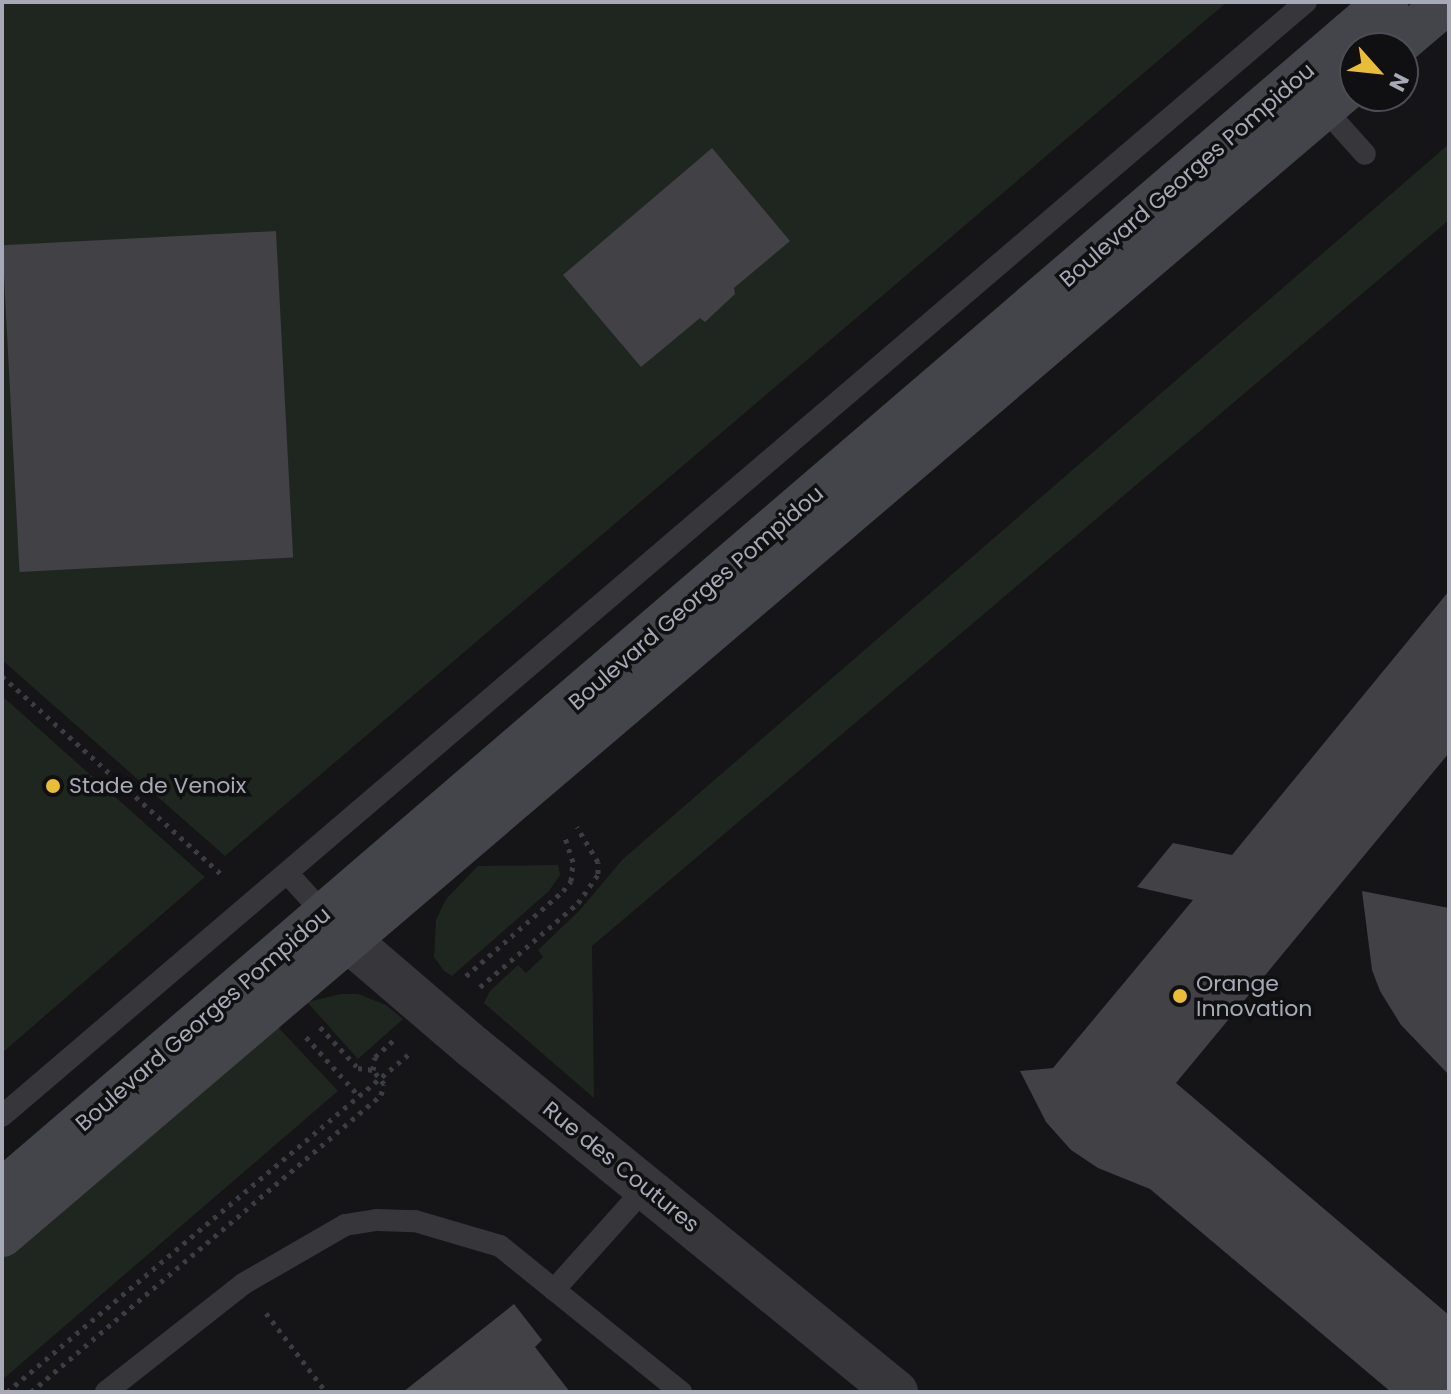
<!DOCTYPE html>
<html>
<head>
<meta charset="utf-8">
<style>
	body { margin:0 }
	#map { position:relative; width:1451px; height:1394px; overflow:hidden; background:#151416; font-family:Poppins,sans-serif }
	div>[style] { position:absolute }
	.green>* { inset:0; background:#1f2620 }
	.building>* { inset:0; background:#414146; transform-origin:0 0 }
	.path>* { height:5px; margin-top:-2.5px; transform-origin:0; background:repeating-linear-gradient(90deg,#3c3d42 0 4px,transparent 0 10px) }
	.lane>* { height:22px; margin:-11px; padding:0 11px; transform-origin:11px; border-radius:11px; background:#36363b }
	.street>* { height:44px; margin:-22px; padding:0 22px; transform-origin:22px; border-radius:22px; background:#36363b }
	.secondary>* { height:44px; margin:-22px; padding:0 22px; transform-origin:22px; border-radius:22px; background:#44454b }
	.dots>* { width:22px; height:22px; translate:-50% -50%; box-sizing:border-box; border:4px solid #100f11; border-radius:50% }
	span { translate:-50% -50%; white-space:nowrap; text-align:center; line-height:1.15; -webkit-text-stroke:7px #100f11; paint-order:stroke }
	.street-label { font-size:22px; color:#a7aab6 }
	.poi-label { font-size:22px; color:#a7aab6 }
	.left { translate:0 -50%; text-align:left }
	.frame { position:absolute; inset:0; border:4px solid #a7aab6; pointer-events:none }
	.north { position:absolute; left:1339px; top:32px; width:80px; height:80px; box-sizing:border-box; background:#100f11; border:2px solid #4c4d53; border-radius:50%; rotate:117deg; font-size:22px; font-weight:700; line-height:32px; text-align:center; color:#a7aab6 }
	.north::after { content:''; display:block; margin:auto; width:28px; height:36px; background:#eabd39; clip-path:polygon(50% 0,100% 100%,50% 72%,0 100%) }
</style>
</head>
<body>
<div id="map">
	<div class="green">
		<i style="clip-path:polygon(2px 2px,1227px 2px,225px 856px,2px 660px)"></i>
		<i style="clip-path:polygon(1449px 144px,1449px 220px,592px 946px,594px 1098px,484px 1003px,490px 991px,518px 965px,526px 973px,543px 957px,538px 950px,580px 910px,622px 860px)"></i>
		<i style="clip-path:polygon(2px 696px,205px 877px,2px 1053px)"></i>
		<i style="clip-path:polygon(558px 865px,560px 875px,549px 891px,452px 976px,444px 971px,434px 957px,436px 920px,446px 899px,478px 866px)"></i>
		<i style="clip-path:polygon(341px 994px,358px 994px,386px 1005px,403px 1019px,358px 1059px,307px 1002px)"></i>
		<i style="clip-path:polygon(277px 1026px,338px 1091px,2px 1380px,2px 1258px)"></i>
	</div>
	<div class="building">
		<i style="clip-path:polygon(712px 148px,790px 241px,734px 288px,735px 294px,705px 322px,700px 318px,641px 367px,563px 275px)"></i>
		<i style="left:276px;top:231px;width:327px;height:274px;rotate:87deg"></i>
		<i style="clip-path:polygon(1449px 591px,1449px 753px,1176px 1083px,1449px 1315px,1449px 1392px,1391px 1392px,1150px 1189px,1098px 1168px,1071px 1150px,1046px 1122px,1020px 1071px,1053px 1068px,1193px 900px,1137px 887px,1173px 843px,1232px 855px)"></i>
		<i style="clip-path:polygon(1362px 891px,1449px 908px,1449px 1075px,1401px 1025px,1380px 991px,1372px 970px)"></i>
		<i style="clip-path:polygon(514px 1304px,542px 1340px,535px 1347px,570px 1392px,403px 1392px)"></i>
	</div>
	<div class="path">
		<i style="left:2px;top:676px;width:298px;rotate:42.1deg"></i>
		<i style="left:466px;top:976px;width:129px;rotate:-41.2deg"></i>
		<i style="left:563px;top:891px;width:13px;rotate:-51deg"></i>
		<i style="left:571px;top:881px;width:19px;rotate:-84deg"></i>
		<i style="left:573px;top:862px;width:26px;rotate:-108deg"></i>
		<i style="left:480px;top:987px;width:129px;rotate:-40.6deg"></i>
		<i style="left:578px;top:903px;width:35px;rotate:-55deg"></i>
		<i style="left:598px;top:874px;width:12px;rotate:-90deg"></i>
		<i style="left:598px;top:862px;width:41px;rotate:-121deg"></i>
		<i style="left:320px;top:1027px;width:56px;rotate:47.2deg"></i>
		<i style="left:358px;top:1068px;width:15px;rotate:8deg"></i>
		<i style="left:306px;top:1037px;width:79px;rotate:48.1deg"></i>
		<i style="left:266px;top:1313px;width:99px;rotate:52.8deg"></i>
		<i style="left:7px;top:1392px;width:525px;rotate:-40.06deg"></i>
		<i style="left:31px;top:1392px;width:459px;rotate:-40.3deg"></i>
		<i style="left:381px;top:1095px;width:11px;rotate:-75deg"></i>
		<i style="left:384px;top:1084px;width:18px;rotate:-128deg"></i>
		<i style="left:373px;top:1070px;width:13px;rotate:-81deg"></i>
		<i style="left:375px;top:1057px;width:24px;rotate:-42deg"></i>
	</div>
	<div class="lane">
		<i style="left:1320px;top:104px;width:67px;rotate:48deg"></i>
		<i style="left:288px;top:874px;width:59px;rotate:47.7deg"></i>
		<i style="left:2px;top:1116px;width:1715px;rotate:-40.51deg"></i>
		<i style="left:554px;top:1290px;width:138px;rotate:-48.2deg"></i>
		<i style="left:106px;top:1392px;width:174px;rotate:-38.2deg"></i>
		<i style="left:243px;top:1284px;width:118px;rotate:-30deg"></i>
		<i style="left:345px;top:1225px;width:32px;rotate:-9deg"></i>
		<i style="left:377px;top:1220px;width:38px;rotate:2deg"></i>
		<i style="left:415px;top:1221px;width:89px;rotate:16.4deg"></i>
		<i style="left:500px;top:1246px;width:233px;rotate:38.9deg"></i>
	</div>
	<div class="street">
		<i style="left:348px;top:940px;width:165px;rotate:40.6deg"></i>
		<i style="left:473px;top:1047px;width:546px;rotate:39.2deg"></i>
	</div>
	<div class="secondary">
		<i style="left:1393px;top:48px;width:71px;rotate:-40.4deg"></i>
		<i style="left:2px;top:1191px;width:1825px;rotate:-40.65deg"></i>
		<i style="left:2px;top:1235px;width:1778px;rotate:-40.46deg"></i>
	</div>
	<div class="dots">
		<i style="left:53px;top:786px;background:#eabd39"></i>
		<i style="left:1180px;top:996px;background:#eabd39"></i>
	</div>
	<div class="street-label">
		<span style="left:1187px;top:175px;rotate:-41deg">Boulevard Georges Pompidou</span>
		<span style="left:696px;top:598px;rotate:-41deg">Boulevard Georges Pompidou</span>
		<span style="left:203px;top:1019px;rotate:-41deg">Boulevard Georges Pompidou</span>
		<span style="left:621px;top:1167px;rotate:39deg">Rue des Coutures</span>
	</div>
	<div class="poi-label">
		<span class="left" style="left:69px;top:786px">Stade de Venoix</span>
		<span class="left" style="left:1196px;top:996px">Orange<br>Innovation</span>
	</div>
	<div class="frame"></div>
	<div class="north">N</div>
</div>
</body>
</html>
